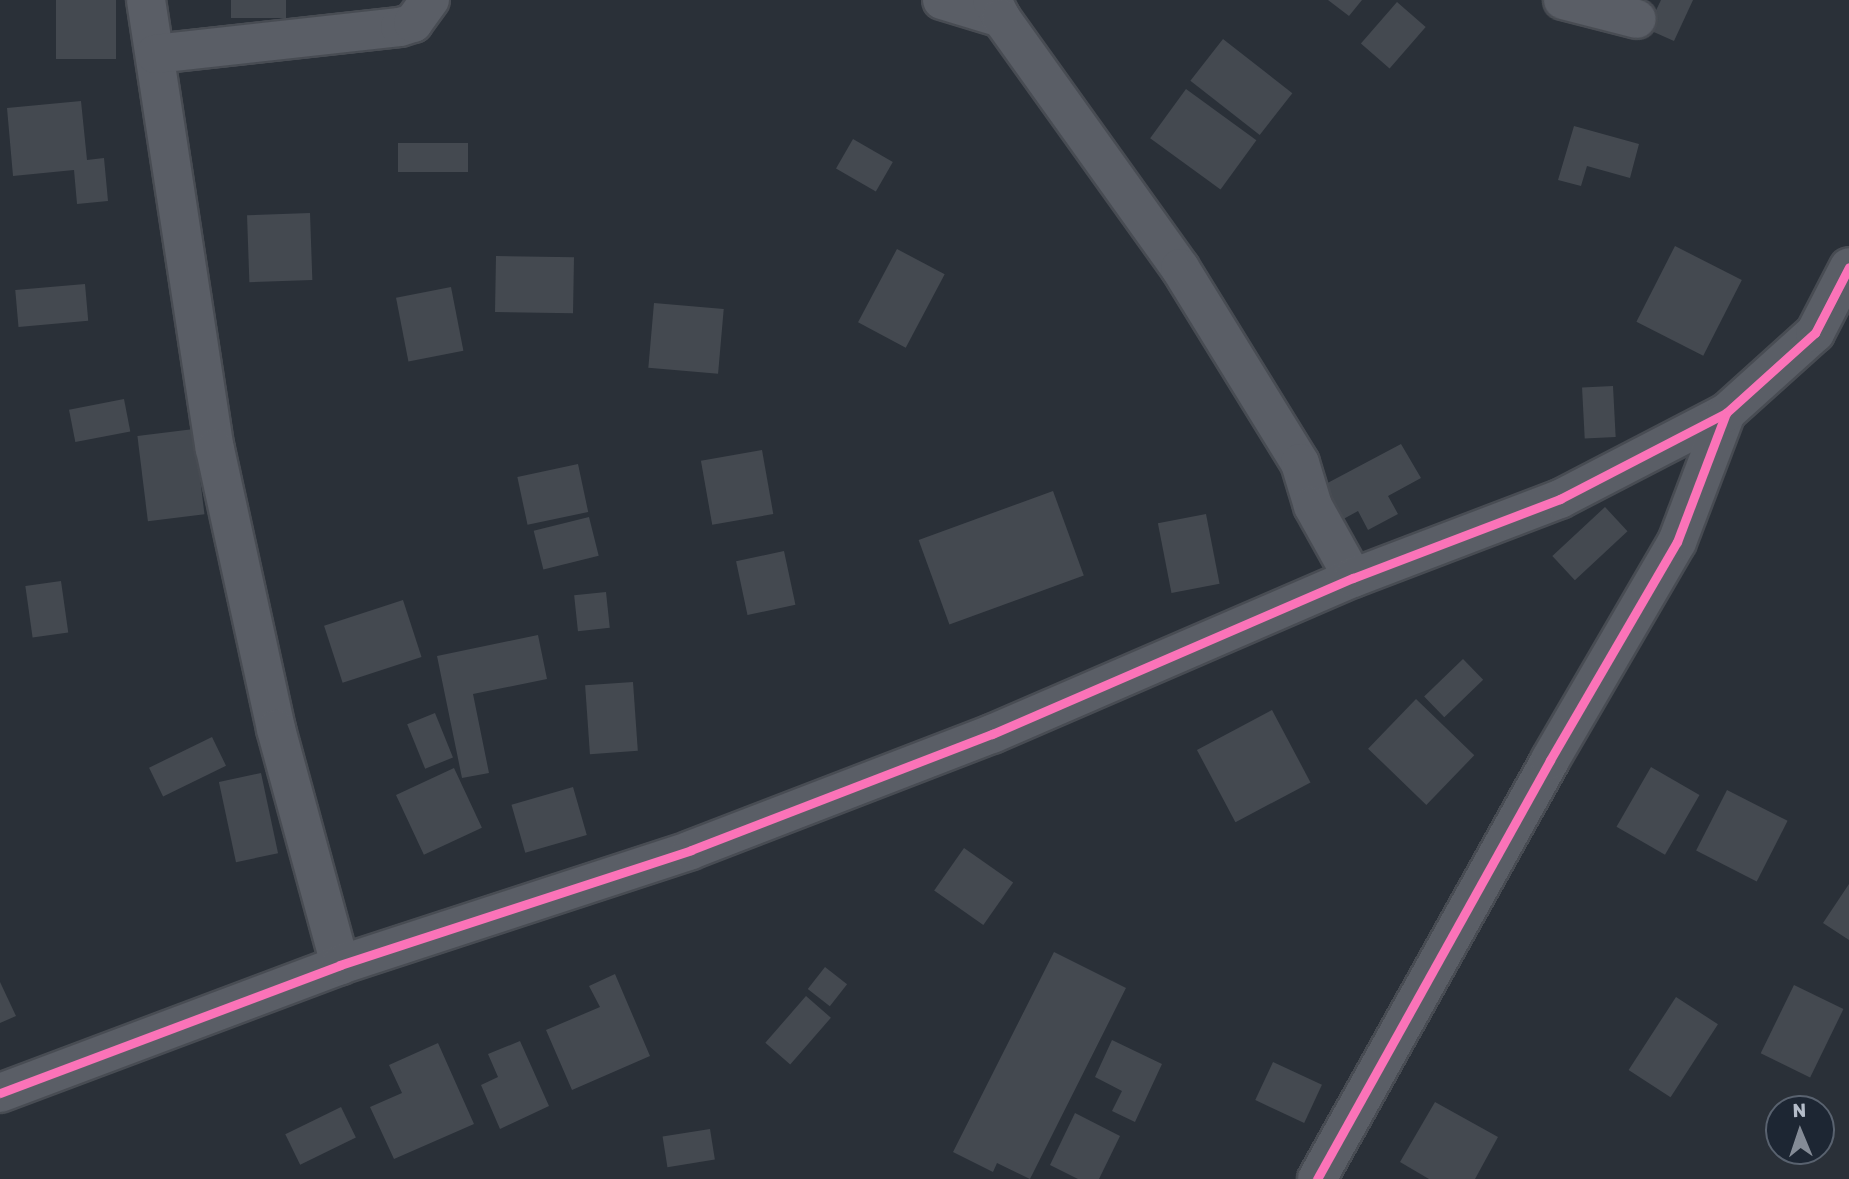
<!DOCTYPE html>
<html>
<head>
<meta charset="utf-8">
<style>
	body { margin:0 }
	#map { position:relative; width:1849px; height:1179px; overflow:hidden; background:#2a3038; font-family:Rubik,sans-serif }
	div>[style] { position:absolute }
	.building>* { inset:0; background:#444950; transform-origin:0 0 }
	.roads { filter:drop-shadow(2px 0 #484c53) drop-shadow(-2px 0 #484c53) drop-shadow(0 2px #484c53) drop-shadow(0 -2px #484c53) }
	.street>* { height:38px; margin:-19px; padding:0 19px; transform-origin:19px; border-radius:19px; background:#5a5e66 }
	.cycleway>* { height:9px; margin:-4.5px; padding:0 4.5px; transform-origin:4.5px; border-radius:4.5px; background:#fb73b8 }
	span { translate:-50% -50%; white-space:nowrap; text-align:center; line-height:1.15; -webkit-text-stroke:7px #1d2633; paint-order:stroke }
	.north { position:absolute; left:1765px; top:1095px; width:70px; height:70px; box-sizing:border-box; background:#1d2633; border:2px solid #59626f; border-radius:50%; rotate:358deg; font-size:19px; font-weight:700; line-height:28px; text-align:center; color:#b4bcc9 }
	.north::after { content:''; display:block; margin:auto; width:24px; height:32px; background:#848b96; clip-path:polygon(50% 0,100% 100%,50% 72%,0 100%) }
</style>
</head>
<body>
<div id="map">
	<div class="building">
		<i style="left:56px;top:0;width:60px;height:59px"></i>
		<i style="left:231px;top:0;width:55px;height:18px"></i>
		<i style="clip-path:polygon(1328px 0,1362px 0,1349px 16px)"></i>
		<i style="clip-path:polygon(1661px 0,1693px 0,1674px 41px,1647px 29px)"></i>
		<i style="left:1397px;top:2px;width:38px;height:55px;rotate:41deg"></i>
		<i style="left:1223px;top:39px;width:88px;height:53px;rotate:38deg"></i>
		<i style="left:1186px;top:89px;width:87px;height:61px;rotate:36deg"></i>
		<i style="clip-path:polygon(81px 101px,87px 160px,104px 158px,108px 201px,77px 204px,74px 170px,13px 176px,7px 108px)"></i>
		<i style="clip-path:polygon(1574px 126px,1639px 144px,1630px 178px,1587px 166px,1581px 186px,1558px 180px)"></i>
		<i style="left:853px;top:139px;width:46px;height:34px;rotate:30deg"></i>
		<i style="left:398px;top:143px;width:70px;height:29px"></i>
		<i style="left:310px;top:213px;width:67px;height:63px;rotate:88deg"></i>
		<i style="left:1675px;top:246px;width:75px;height:85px;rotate:27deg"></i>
		<i style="left:897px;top:249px;width:54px;height:83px;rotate:28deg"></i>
		<i style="left:496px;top:256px;width:78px;height:56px;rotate:1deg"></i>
		<i style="left:85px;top:284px;width:37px;height:70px;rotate:85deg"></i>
		<i style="left:451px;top:287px;width:65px;height:56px;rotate:79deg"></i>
		<i style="left:654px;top:303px;width:70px;height:65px;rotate:5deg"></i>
		<i style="left:1613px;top:386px;width:51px;height:31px;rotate:87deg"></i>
		<i style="left:124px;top:399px;width:33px;height:56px;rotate:79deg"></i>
		<i style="left:194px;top:429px;width:86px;height:57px;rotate:83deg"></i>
		<i style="clip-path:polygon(1401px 444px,1421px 478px,1388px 496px,1398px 514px,1368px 530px,1358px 511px,1338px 522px,1320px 487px)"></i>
		<i style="left:762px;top:450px;width:65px;height:62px;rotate:80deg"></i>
		<i style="left:578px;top:464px;width:49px;height:62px;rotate:78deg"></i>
		<i style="left:1053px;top:491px;width:90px;height:143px;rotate:70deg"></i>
		<i style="left:1605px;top:507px;width:33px;height:72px;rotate:47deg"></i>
		<i style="left:1206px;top:514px;width:71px;height:49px;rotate:79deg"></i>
		<i style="left:589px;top:517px;width:40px;height:57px;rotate:76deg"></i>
		<i style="left:784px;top:551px;width:55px;height:49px;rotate:78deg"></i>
		<i style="left:61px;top:581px;width:52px;height:36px;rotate:82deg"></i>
		<i style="left:606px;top:592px;width:36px;height:32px;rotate:84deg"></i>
		<i style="left:403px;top:600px;width:60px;height:83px;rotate:72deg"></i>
		<i style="clip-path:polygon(538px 635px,547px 679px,473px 694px,489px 773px,462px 778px,437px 656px)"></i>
		<i style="left:1463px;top:659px;width:29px;height:54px;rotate:46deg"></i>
		<i style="left:633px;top:682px;width:69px;height:48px;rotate:86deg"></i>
		<i style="left:1416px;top:699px;width:81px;height:69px;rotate:44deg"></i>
		<i style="left:1272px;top:710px;width:82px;height:85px;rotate:62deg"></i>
		<i style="left:435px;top:713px;width:48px;height:30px;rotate:68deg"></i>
		<i style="left:212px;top:737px;width:32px;height:70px;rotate:64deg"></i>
		<i style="left:1651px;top:767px;width:56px;height:69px;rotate:30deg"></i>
		<i style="left:454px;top:768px;width:66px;height:64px;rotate:65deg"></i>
		<i style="left:261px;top:773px;width:82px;height:43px;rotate:78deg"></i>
		<i style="left:573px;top:787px;width:50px;height:64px;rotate:74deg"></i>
		<i style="left:1727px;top:790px;width:68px;height:68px;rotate:27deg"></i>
		<i style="left:964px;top:848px;width:60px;height:52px;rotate:35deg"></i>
		<i style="clip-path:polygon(1849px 884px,1849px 940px,1823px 923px)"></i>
		<i style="clip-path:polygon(1054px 952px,1126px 988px,1030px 1179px,997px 1163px,993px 1172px,953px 1152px)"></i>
		<i style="left:825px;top:967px;width:28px;height:28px;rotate:38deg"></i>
		<i style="clip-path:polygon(615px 974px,650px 1056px,572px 1090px,546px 1030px,600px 1007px,589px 986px)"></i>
		<i style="clip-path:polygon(0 982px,16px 1016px,0 1023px)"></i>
		<i style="left:1794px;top:985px;width:55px;height:76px;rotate:26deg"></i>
		<i style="left:806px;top:996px;width:33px;height:62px;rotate:41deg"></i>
		<i style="left:1676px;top:997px;width:50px;height:87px;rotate:33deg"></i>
		<i style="clip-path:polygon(1112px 1040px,1162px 1064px,1135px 1122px,1112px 1111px,1122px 1091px,1095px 1077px)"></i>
		<i style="clip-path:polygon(520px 1041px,549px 1106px,500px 1129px,481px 1085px,498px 1077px,488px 1054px)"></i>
		<i style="clip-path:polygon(438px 1043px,474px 1124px,394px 1159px,370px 1107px,402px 1093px,389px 1065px)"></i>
		<i style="left:1273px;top:1062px;width:54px;height:42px;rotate:25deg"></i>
		<i style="clip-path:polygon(1435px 1102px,1498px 1137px,1475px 1179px,1429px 1179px,1400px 1162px)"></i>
		<i style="left:341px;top:1107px;width:34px;height:62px;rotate:64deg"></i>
		<i style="clip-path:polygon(1075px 1113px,1120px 1136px,1099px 1179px,1078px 1179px,1050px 1165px)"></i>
		<i style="left:710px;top:1129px;width:31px;height:48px;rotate:81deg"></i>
	</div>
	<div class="roads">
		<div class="street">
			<i style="left:146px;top:0;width:454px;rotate:81.3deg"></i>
			<i style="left:215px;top:449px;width:287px;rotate:77.7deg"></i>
			<i style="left:276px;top:729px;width:245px;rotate:74.8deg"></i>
			<i style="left:942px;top:0;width:62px;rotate:17deg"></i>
			<i style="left:992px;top:0;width:20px;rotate:63deg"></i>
			<i style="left:1001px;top:18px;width:307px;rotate:54.4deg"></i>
			<i style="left:1180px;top:268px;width:229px;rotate:58.4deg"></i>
			<i style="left:1300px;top:463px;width:45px;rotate:73.2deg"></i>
			<i style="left:1313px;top:506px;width:82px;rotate:60.9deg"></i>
			<i style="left:1563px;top:0;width:76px;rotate:14.4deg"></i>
			<i style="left:155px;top:54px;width:246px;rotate:-6.3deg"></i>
			<i style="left:400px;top:27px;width:14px;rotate:-17deg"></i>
			<i style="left:413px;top:23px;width:29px;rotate:-54deg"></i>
			<i style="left:0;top:1093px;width:363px;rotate:-20.6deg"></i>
			<i style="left:340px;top:965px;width:369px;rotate:-18.1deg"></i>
			<i style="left:691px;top:850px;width:323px;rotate:-21.1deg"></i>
			<i style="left:992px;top:734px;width:393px;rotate:-23.4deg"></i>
			<i style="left:1353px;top:578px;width:222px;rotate:-20.9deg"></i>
			<i style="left:1560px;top:499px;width:187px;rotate:-27.4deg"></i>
			<i style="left:1317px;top:1179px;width:479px;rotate:-60.9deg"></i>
			<i style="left:1550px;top:760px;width:252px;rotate:-59.8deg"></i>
			<i style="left:1677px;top:542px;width:138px;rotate:-69.2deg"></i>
			<i style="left:1726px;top:413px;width:120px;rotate:-42deg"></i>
			<i style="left:1815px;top:333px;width:74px;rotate:-62.7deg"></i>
		</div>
	</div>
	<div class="cycleway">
		<i style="left:0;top:1093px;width:363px;rotate:-20.6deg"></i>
		<i style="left:340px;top:965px;width:369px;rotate:-18.1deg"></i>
		<i style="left:691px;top:850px;width:323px;rotate:-21.1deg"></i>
		<i style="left:992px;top:734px;width:393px;rotate:-23.4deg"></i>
		<i style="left:1353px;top:578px;width:222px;rotate:-20.9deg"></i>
		<i style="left:1560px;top:499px;width:187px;rotate:-27.4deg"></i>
		<i style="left:1317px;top:1179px;width:479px;rotate:-60.9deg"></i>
		<i style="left:1550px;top:760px;width:252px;rotate:-59.8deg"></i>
		<i style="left:1677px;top:542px;width:138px;rotate:-69.2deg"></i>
		<i style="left:1726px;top:413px;width:120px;rotate:-42deg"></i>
		<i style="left:1815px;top:333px;width:74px;rotate:-62.7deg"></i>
	</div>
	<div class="north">N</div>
</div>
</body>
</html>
